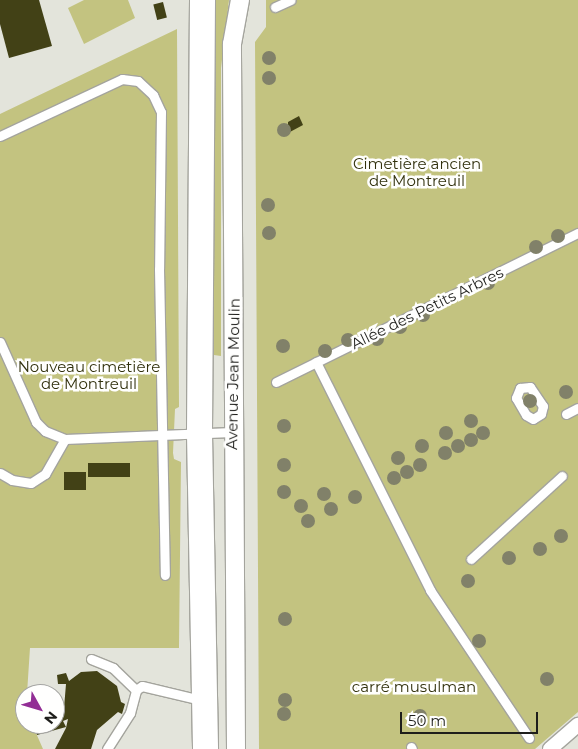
<!DOCTYPE html>
<html>
<head>
<meta charset="utf-8">
<style>
	body { margin:0 }
	#map { position:relative; width:578px; height:749px; overflow:hidden; background:#e3e4db; font-family:Montserrat,sans-serif }
	div>[style] { position:absolute }
	.green>* { inset:0; background:#c3c380 }
	.building>* { inset:0; background:#424116; transform-origin:0 0 }
	.roads { filter:drop-shadow(1px 0 #a4a49d) drop-shadow(-1px 0 #a4a49d) drop-shadow(0 1px #a4a49d) drop-shadow(0 -1px #a4a49d) }
	.service>* { height:9px; margin:-4.5px; padding:0 4.5px; transform-origin:4.5px; border-radius:4.5px; background:#fff }
	.pedestrian>* { height:14px; margin:-7px; padding:0 7px; transform-origin:7px; border-radius:7px; background:#fff }
	.minor>* { height:18px; margin:-9px; padding:0 9px; transform-origin:9px; border-radius:9px; background:#fff }
	.secondary>* { height:25px; margin:-12.5px; padding:0 12.5px; transform-origin:12.5px; border-radius:12.5px; background:#fff }
	.trees>* { width:14px; height:14px; margin:-7px; border-radius:50%; background:#818169 }
	span { translate:-50% -50%; white-space:nowrap; text-align:center; line-height:1.15; -webkit-text-stroke:5px #fffffe; paint-order:stroke }
	.park-label { font-size:15px; color:#31300c }
	.street-label { font-size:15px; color:#1e1e1b }
	.north { position:absolute; left:15px; top:684px; width:50px; height:50px; box-sizing:border-box; background:#fffffe; border:1px solid #a5a5a3; border-radius:50%; rotate:129deg; font-size:14px; font-weight:700; line-height:20px; text-align:center; color:#1e1e1b }
	.north::after { content:''; display:block; margin:auto; width:18px; height:22px; background:#922e95; clip-path:polygon(50% 0,100% 100%,50% 72%,0 100%) }
	.scale { position:absolute; left:400px; top:712px; width:138px; height:22px; box-sizing:border-box; border:2px solid #1e1e1b; border-top:0; padding-left:6px; font-size:15px; line-height:18px; white-space:nowrap; color:#1e1e1b; -webkit-text-stroke:4px #fffffe; paint-order:stroke }
</style>
</head>
<body>
<div id="map">
	<div class="green">
		<i style="clip-path:polygon(84px 0,128px 0,135px 18px,84px 44px,68px 8px)"></i>
		<i style="clip-path:polygon(213px 0,229px 0,221px 68px,221px 356px,214px 355px)"></i>
		<i style="clip-path:polygon(266px 0,578px 0,578px 712px,535px 749px,259px 749px,255px 42px,266px 27px)"></i>
		<i style="clip-path:polygon(177px 29px,179px 407px,175px 409px,173px 453px,174px 459px,181px 462px,179px 648px,30px 648px,25px 724px,32px 724px,43px 749px,0 749px,0 114px)"></i>
	</div>
	<div class="building">
		<i style="clip-path:polygon(0 0,39px 0,52px 46px,9px 58px,0 24px)"></i>
		<i style="left:163px;top:2px;width:16px;height:10px;rotate:76deg"></i>
		<i style="clip-path:polygon(299px 116px,303px 125px,288px 133px,288px 122px)"></i>
		<i style="left:88px;top:463px;width:42px;height:14px"></i>
		<i style="left:64px;top:472px;width:22px;height:18px"></i>
		<i style="clip-path:polygon(97px 671px,117px 686px,121px 702px,125px 704px,122px 714px,118px 712px,97px 730px,91px 749px,55px 749px,66px 728px,68px 719px,63px 721px,66px 727px,37px 735px,34px 724px,55px 724px,55px 695px,60px 709px,64px 708px,66px 684px,58px 684px,57px 675px,66px 673px,69px 681px,81px 672px)"></i>
	</div>
	<div class="roads">
		<div class="service">
			<i style="left:275px;top:7px;width:17px;rotate:-24deg"></i>
			<i style="left:0;top:136px;width:135px;rotate:-25deg"></i>
			<i style="left:122px;top:79px;width:16px;rotate:7deg"></i>
			<i style="left:138px;top:81px;width:21px;rotate:43deg"></i>
			<i style="left:153px;top:95px;width:19px;rotate:65deg"></i>
			<i style="left:161px;top:112px;width:157px;rotate:90.7deg"></i>
			<i style="left:159px;top:269px;width:306px;rotate:88.9deg"></i>
			<i style="left:0;top:342px;width:88px;rotate:65.8deg"></i>
			<i style="left:36px;top:422px;width:13px;rotate:45deg"></i>
			<i style="left:45px;top:431px;width:22px;rotate:22deg"></i>
			<i style="left:65px;top:439px;width:167px;rotate:-2.4deg"></i>
			<i style="left:316px;top:362px;width:255px;rotate:63.4deg"></i>
			<i style="left:430px;top:590px;width:178px;rotate:56.2deg"></i>
			<i style="left:276px;top:382px;width:337px;rotate:-26.3deg"></i>
			<i style="left:530px;top:387px;width:23px;rotate:56deg"></i>
			<i style="left:543px;top:406px;width:8px;rotate:104deg"></i>
			<i style="left:541px;top:414px;width:9px;rotate:148deg"></i>
			<i style="left:533px;top:419px;width:8px;rotate:-150deg"></i>
			<i style="left:526px;top:415px;width:20px;rotate:-120deg"></i>
			<i style="left:516px;top:398px;width:11px;rotate:-68deg"></i>
			<i style="left:520px;top:388px;width:10px;rotate:-6deg"></i>
			<i style="left:566px;top:414px;width:13px;rotate:-27deg"></i>
			<i style="left:0;top:473px;width:14px;rotate:30deg"></i>
			<i style="left:12px;top:480px;width:19px;rotate:9deg"></i>
			<i style="left:31px;top:483px;width:17px;rotate:-33deg"></i>
			<i style="left:45px;top:474px;width:40px;rotate:-60.3deg"></i>
			<i style="left:471px;top:559px;width:123px;rotate:-42.4deg"></i>
			<i style="left:91px;top:659px;width:24px;rotate:22deg"></i>
			<i style="left:113px;top:668px;width:32px;rotate:44deg"></i>
			<i style="left:411px;top:747px;width:2px;rotate:63deg"></i>
			<i style="left:107px;top:749px;width:43px;rotate:-57.4deg"></i>
			<i style="left:130px;top:713px;width:24px;rotate:-75deg"></i>
			<i style="left:136px;top:690px;width:7px;rotate:-34deg"></i>
			<i style="left:142px;top:686px;width:61px;rotate:13.3deg"></i>
		</div>
		<div class="pedestrian">
			<i style="left:550px;top:749px;width:37px;rotate:-41deg"></i>
		</div>
		<div class="minor">
			<i style="left:236px;top:749px;width:705px;rotate:-90.33deg"></i>
			<i style="left:232px;top:44px;width:45px;rotate:-79.7deg"></i>
		</div>
		<div class="secondary">
			<i style="left:202px;top:0;width:434px;rotate:90.4deg"></i>
			<i style="left:199px;top:434px;width:315px;rotate:88.9deg"></i>
		</div>
	</div>
	<div class="trees">
		<i style="left:269px;top:58px"></i>
		<i style="left:269px;top:78px"></i>
		<i style="left:284px;top:130px"></i>
		<i style="left:268px;top:205px"></i>
		<i style="left:269px;top:233px"></i>
		<i style="left:558px;top:236px"></i>
		<i style="left:536px;top:247px"></i>
		<i style="left:488px;top:283px"></i>
		<i style="left:423px;top:315px"></i>
		<i style="left:400px;top:327px"></i>
		<i style="left:377px;top:339px"></i>
		<i style="left:348px;top:340px"></i>
		<i style="left:283px;top:346px"></i>
		<i style="left:325px;top:351px"></i>
		<i style="left:566px;top:392px"></i>
		<i style="left:530px;top:401px"></i>
		<i style="left:471px;top:421px"></i>
		<i style="left:284px;top:426px"></i>
		<i style="left:446px;top:433px"></i>
		<i style="left:483px;top:433px"></i>
		<i style="left:471px;top:440px"></i>
		<i style="left:422px;top:446px"></i>
		<i style="left:458px;top:446px"></i>
		<i style="left:445px;top:453px"></i>
		<i style="left:398px;top:458px"></i>
		<i style="left:284px;top:465px"></i>
		<i style="left:420px;top:465px"></i>
		<i style="left:407px;top:472px"></i>
		<i style="left:394px;top:478px"></i>
		<i style="left:284px;top:492px"></i>
		<i style="left:324px;top:494px"></i>
		<i style="left:355px;top:497px"></i>
		<i style="left:301px;top:506px"></i>
		<i style="left:331px;top:509px"></i>
		<i style="left:308px;top:521px"></i>
		<i style="left:561px;top:536px"></i>
		<i style="left:540px;top:549px"></i>
		<i style="left:509px;top:558px"></i>
		<i style="left:468px;top:581px"></i>
		<i style="left:285px;top:619px"></i>
		<i style="left:479px;top:641px"></i>
		<i style="left:547px;top:679px"></i>
		<i style="left:285px;top:700px"></i>
		<i style="left:284px;top:714px"></i>
		<i style="left:420px;top:716px"></i>
	</div>
	<div class="park-label">
		<span style="left:417px;top:172px">Cimetière ancien<br>de Montreuil</span>
		<span style="left:89px;top:375px">Nouveau cimetière<br>de Montreuil</span>
		<span style="left:414px;top:687px">carré musulman</span>
	</div>
	<div class="street-label">
		<span style="left:427px;top:308px;rotate:-26deg">Allée des Petits Arbres</span>
		<span style="left:233px;top:374px;rotate:-89deg">Avenue Jean Moulin</span>
	</div>
	<div class="north">N</div>
	<div class="scale">50 m</div>
</div>
</body>
</html>
